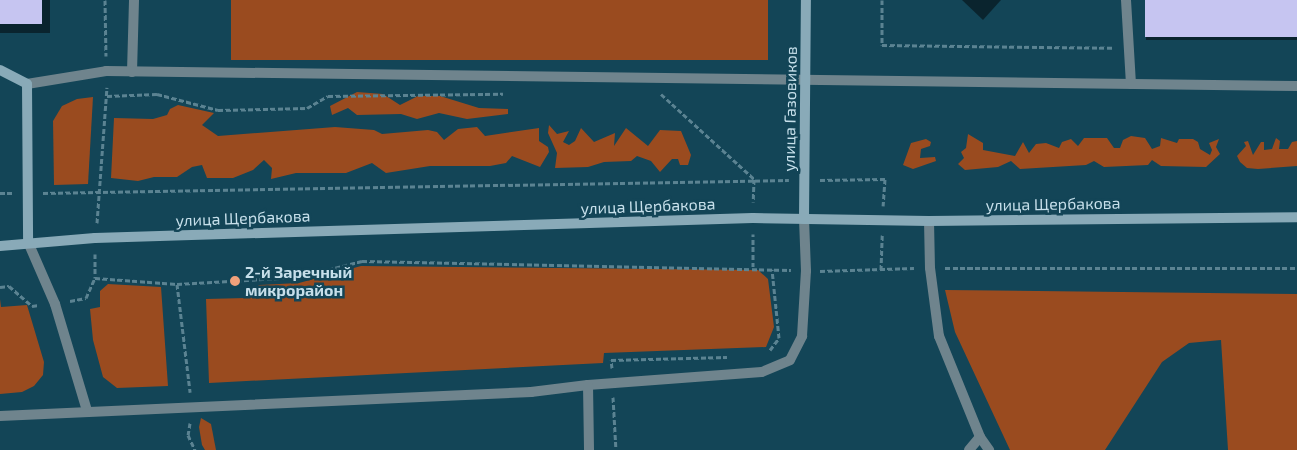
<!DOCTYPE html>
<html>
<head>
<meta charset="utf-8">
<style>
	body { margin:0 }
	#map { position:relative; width:1297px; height:450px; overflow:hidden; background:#134557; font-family:"Exo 2",sans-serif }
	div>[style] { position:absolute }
	.green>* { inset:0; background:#9a4b1f; transform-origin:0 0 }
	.shadow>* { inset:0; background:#0007; transform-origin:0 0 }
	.building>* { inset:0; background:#c6c5f1; transform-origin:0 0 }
	.path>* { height:3px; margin-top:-1.5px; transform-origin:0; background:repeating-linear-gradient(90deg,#5b8392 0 5px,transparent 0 7.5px) }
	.lane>* { height:10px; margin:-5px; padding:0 5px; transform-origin:5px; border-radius:5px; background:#6f848d }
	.secondary>* { height:10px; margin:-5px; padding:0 5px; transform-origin:5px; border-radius:5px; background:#89aab8 }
	.dots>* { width:14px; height:14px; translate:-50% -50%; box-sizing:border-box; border:2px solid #134557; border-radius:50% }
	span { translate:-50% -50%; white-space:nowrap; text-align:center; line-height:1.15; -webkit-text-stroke:5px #134557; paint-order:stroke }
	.street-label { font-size:16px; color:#c6dfea }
	.poi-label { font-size:16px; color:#c6dfea; font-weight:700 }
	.left { translate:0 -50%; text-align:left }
</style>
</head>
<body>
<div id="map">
	<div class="green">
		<i style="left:231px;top:0;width:537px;height:60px"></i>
		<i style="clip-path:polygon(357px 92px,383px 94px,400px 105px,418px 96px,440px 96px,479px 108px,508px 109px,508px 114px,467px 119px,439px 113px,417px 119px,401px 114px,357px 115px,348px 108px,332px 115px,330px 106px)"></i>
		<i style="clip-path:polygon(93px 97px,88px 184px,54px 185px,53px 121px,62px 106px,77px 99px)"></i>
		<i style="clip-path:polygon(178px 105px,214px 113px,202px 125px,218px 136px,335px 127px,374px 130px,382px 134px,428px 130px,437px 132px,444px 140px,458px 129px,477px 127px,485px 136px,539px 128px,539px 141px,548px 147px,549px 152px,540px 167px,512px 156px,506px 163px,490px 166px,430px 166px,386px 173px,372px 163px,346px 173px,296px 173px,271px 179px,272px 168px,264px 160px,253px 170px,233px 178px,207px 178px,202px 165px,192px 167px,177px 177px,154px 177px,138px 181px,111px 178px,114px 118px,153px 119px,167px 115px,170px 109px)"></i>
		<i style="clip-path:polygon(549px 125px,557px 134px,569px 131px,563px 142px,569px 145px,575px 141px,581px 128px,594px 142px,615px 133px,614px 146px,626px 128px,648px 146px,660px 130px,681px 131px,691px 155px,688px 165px,680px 165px,678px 159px,672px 159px,660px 172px,651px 161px,637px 156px,631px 161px,604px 162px,588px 167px,555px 168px,557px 153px,548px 133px)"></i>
		<i style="clip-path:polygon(968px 134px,983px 143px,983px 150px,1015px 156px,1023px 142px,1029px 153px,1036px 144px,1046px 143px,1059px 148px,1062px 142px,1071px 139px,1078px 146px,1084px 138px,1107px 138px,1114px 148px,1120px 148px,1123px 140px,1131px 136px,1145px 138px,1152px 149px,1160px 146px,1161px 138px,1177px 143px,1179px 139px,1193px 139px,1198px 142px,1200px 149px,1210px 155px,1212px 150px,1209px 143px,1219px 139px,1216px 147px,1220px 154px,1206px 167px,1161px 166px,1152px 160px,1148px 165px,1104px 167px,1094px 161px,1086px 165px,1020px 169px,1011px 161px,998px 167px,965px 170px,958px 164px,964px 158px,961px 152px,966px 148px)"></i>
		<i style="clip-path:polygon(1276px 138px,1280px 141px,1279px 149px,1288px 149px,1292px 142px,1297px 141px,1297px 166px,1258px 169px,1247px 168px,1240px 162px,1237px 156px,1246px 146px,1244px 142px,1248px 141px,1253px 155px,1261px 142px,1264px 142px,1264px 150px,1272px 149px)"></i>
		<i style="clip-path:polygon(926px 139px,931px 142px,930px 146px,921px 149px,920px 158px,935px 157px,936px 161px,913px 169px,903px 165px,911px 143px)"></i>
		<i style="clip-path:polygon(361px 266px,758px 270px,768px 279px,774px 327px,766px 347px,604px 353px,603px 363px,209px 383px,206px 299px,246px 298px,259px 285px,299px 283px)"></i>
		<i style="clip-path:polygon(108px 284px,161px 287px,168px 386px,117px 388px,103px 377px,93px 340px,90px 309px,100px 307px,100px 291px)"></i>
		<i style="clip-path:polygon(945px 290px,1297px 294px,1297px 450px,1228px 450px,1221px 340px,1189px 343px,1162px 362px,1105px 450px,1010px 450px,955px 332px)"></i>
		<i style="clip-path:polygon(0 299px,1px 307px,27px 305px,44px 362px,43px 375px,34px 386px,22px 392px,0 394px)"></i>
		<i style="clip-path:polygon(201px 418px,211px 424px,216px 450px,205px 450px,202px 445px,199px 427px)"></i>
	</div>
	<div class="shadow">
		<i style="left:0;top:0;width:50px;height:33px"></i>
		<i style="clip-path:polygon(962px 0,1001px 0,983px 20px)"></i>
		<i style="left:1146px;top:0;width:151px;height:40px"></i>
	</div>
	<div class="building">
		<i style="left:0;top:0;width:42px;height:24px"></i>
		<i style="left:1145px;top:0;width:152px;height:37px"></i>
	</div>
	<div class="path">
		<i style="left:105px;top:0;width:56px;rotate:89deg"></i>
		<i style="left:882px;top:0;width:45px;rotate:90deg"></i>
		<i style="left:882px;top:45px;width:231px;rotate:0.7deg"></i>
		<i style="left:661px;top:94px;width:126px;rotate:42.4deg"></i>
		<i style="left:754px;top:179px;width:23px;rotate:92deg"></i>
		<i style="left:107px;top:96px;width:50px;rotate:-2.3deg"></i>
		<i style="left:157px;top:94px;width:63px;rotate:14.7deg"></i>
		<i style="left:218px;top:110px;width:89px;rotate:-1.3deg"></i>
		<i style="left:307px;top:108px;width:24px;rotate:-30deg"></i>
		<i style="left:328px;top:96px;width:175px;rotate:-0.7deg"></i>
		<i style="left:820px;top:180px;width:65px;rotate:-0.9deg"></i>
		<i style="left:885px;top:179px;width:27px;rotate:94deg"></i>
		<i style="left:0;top:193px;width:12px"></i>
		<i style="left:43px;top:193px;width:746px;rotate:-1deg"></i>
		<i style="left:97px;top:223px;width:136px;rotate:-85.8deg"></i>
		<i style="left:95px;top:254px;width:24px;rotate:90deg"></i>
		<i style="left:753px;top:267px;width:33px;rotate:-90deg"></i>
		<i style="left:945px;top:268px;width:352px"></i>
		<i style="left:881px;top:270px;width:35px;rotate:-88deg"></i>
		<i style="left:820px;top:271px;width:94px;rotate:-1.8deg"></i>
		<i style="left:177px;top:284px;width:109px;rotate:83.1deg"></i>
		<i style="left:0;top:287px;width:9px;rotate:-6deg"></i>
		<i style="left:9px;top:286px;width:30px;rotate:41deg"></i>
		<i style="left:32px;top:306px;width:7px;rotate:-8deg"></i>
		<i style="left:70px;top:301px;width:16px;rotate:-11deg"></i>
		<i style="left:86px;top:298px;width:22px;rotate:-66deg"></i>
		<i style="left:95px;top:278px;width:82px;rotate:4.2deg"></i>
		<i style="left:177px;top:284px;width:122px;rotate:-3.3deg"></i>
		<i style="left:299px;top:277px;width:65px;rotate:-14.3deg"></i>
		<i style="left:362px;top:261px;width:429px;rotate:1.2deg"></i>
		<i style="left:770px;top:350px;width:15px;rotate:-53deg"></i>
		<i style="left:779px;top:338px;width:69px;rotate:-95.8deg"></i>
		<i style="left:612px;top:368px;width:8px;rotate:-97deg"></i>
		<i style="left:611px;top:360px;width:116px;rotate:-1.5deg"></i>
		<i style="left:613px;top:397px;width:53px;rotate:86.8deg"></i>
		<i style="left:190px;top:423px;width:12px;rotate:99deg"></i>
		<i style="left:188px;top:435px;width:17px;rotate:65deg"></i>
	</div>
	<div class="lane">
		<i style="left:1126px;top:0;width:84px;rotate:86.6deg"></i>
		<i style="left:132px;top:72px;width:72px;rotate:-88.4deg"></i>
		<i style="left:27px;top:84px;width:80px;rotate:-9.3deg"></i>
		<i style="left:106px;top:71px;width:1191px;rotate:0.72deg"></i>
		<i style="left:929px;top:221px;width:47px;rotate:88.8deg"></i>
		<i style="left:930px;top:268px;width:69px;rotate:82.5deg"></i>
		<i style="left:939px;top:336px;width:109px;rotate:67.9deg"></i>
		<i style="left:980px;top:437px;width:16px;rotate:55deg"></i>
		<i style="left:28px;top:242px;width:68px;rotate:66.5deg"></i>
		<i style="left:55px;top:304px;width:112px;rotate:73.3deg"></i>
		<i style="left:588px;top:385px;width:174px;rotate:-4.3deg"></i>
		<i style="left:762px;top:372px;width:30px;rotate:-23deg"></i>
		<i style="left:790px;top:360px;width:27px;rotate:-63deg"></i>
		<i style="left:802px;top:336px;width:65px;rotate:-86.5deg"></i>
		<i style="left:806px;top:271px;width:52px;rotate:-92.2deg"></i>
		<i style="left:0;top:416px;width:532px;rotate:-2.59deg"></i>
		<i style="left:531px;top:392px;width:57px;rotate:-7deg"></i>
		<i style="left:588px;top:385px;width:65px;rotate:89.1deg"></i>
		<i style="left:969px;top:450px;width:17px;rotate:-50deg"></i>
	</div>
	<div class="secondary">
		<i style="left:0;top:70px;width:30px;rotate:27deg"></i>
		<i style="left:27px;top:84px;width:158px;rotate:89.6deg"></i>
		<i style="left:804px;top:219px;width:219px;rotate:-89.5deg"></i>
		<i style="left:0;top:246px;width:95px;rotate:-4.8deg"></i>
		<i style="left:95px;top:238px;width:658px;rotate:-1.74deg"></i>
		<i style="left:753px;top:218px;width:176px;rotate:1deg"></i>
		<i style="left:929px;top:221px;width:368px;rotate:-0.6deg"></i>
	</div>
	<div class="dots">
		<i style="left:235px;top:281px;background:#f1a17b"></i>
	</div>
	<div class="street-label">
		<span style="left:790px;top:109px;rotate:-89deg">улица Газовиков</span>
		<span style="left:1053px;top:204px;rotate:-1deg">улица Щербакова</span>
		<span style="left:648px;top:206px;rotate:-2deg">улица Щербакова</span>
		<span style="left:243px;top:218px;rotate:-2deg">улица Щербакова</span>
	</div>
	<div class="poi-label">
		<span class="left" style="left:245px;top:281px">2-й Заречный<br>микрорайон</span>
	</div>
</div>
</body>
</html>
